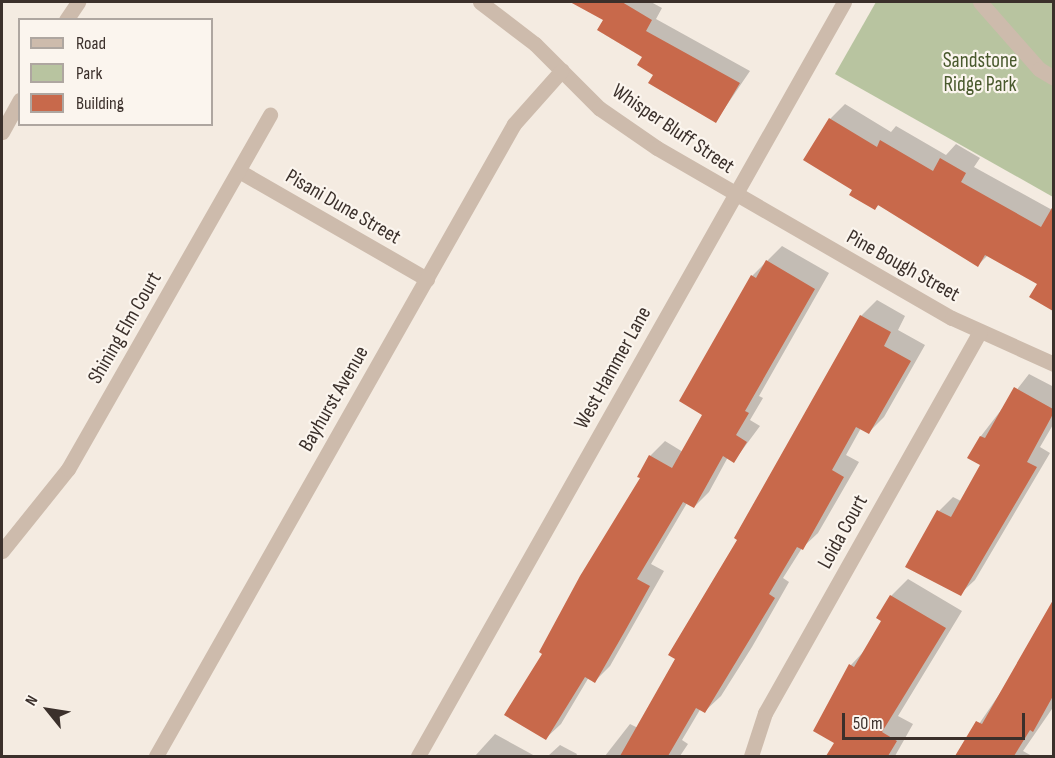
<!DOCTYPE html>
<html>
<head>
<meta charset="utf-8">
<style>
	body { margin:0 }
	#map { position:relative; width:1055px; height:758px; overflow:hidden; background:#f4ebe1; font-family:"Sofia Sans Condensed",sans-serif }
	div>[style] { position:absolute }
	.green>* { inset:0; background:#b8c4a0 }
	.shadow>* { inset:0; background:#0003 }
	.building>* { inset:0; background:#c8694b }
	.minor>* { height:15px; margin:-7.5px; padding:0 7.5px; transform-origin:7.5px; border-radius:7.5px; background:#cdbbac }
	span { translate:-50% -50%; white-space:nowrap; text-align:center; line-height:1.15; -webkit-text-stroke:4.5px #fbf5ee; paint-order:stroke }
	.park-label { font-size:21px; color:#4a5a2e }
	.street-label { font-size:21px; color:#3b302b }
	.frame { position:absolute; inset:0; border:3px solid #3b302b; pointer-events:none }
	.legend { position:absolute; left:18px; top:18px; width:195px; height:108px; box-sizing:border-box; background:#fbf5ee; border:2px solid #aea6a0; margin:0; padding:8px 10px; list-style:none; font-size:18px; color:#3b302b }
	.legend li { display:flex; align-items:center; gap:12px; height:30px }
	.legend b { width:30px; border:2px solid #aea6a0 }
	.north { position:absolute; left:18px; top:680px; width:60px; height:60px; -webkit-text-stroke:4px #fbf5ee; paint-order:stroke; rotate:300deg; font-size:16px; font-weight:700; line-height:24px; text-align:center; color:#3b302b }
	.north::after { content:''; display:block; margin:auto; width:21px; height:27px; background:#3b302b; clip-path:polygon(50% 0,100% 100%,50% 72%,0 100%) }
	.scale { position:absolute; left:842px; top:713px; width:183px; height:27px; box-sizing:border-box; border:3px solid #3b302b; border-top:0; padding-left:8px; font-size:18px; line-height:21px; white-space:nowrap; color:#3b302b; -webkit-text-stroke:4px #fbf5ee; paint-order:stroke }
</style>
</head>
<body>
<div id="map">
	<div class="green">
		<i style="clip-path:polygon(876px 2px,1053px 2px,1053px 197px,835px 74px)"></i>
	</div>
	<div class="shadow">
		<i style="clip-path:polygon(573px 2px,651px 2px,662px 8px,656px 19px,750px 71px,716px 121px,655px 74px,645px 56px,605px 20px)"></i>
		<i style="clip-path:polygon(845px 104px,891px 132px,896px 126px,946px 155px,956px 144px,980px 158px,974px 167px,1054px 211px,1054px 308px,1031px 296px,1039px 283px,988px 255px,978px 265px,880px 204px,875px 208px,854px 189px,830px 119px)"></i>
		<i style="clip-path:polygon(782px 246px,829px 273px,759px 396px,763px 398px,750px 420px,760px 426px,734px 461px,728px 457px,709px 492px,694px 507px,687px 503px,651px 564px,664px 571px,610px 666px,595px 681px,589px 677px,561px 724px,546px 738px,544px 653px,642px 478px,650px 456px,665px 441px,683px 452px,704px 414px,752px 276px)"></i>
		<i style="clip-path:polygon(877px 300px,905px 316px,898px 330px,925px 345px,884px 417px,869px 432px,861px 428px,846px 455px,859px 462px,818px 533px,802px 548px,783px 578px,789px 582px,752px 647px,721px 696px,705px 711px,701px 708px,682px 740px,688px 744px,680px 756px,605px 756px,630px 724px,638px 728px,861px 316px)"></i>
		<i style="clip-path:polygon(1029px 374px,1054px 387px,1054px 423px,1040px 447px,1050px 453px,975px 580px,960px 594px,939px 511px,953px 497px,961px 501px,982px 464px,981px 436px)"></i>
		<i style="clip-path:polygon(908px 579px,962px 611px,898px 716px,913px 724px,895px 756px,828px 756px,836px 742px,815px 731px,851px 665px,866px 649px,883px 620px,891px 596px)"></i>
		<i style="clip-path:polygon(1054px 600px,1054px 706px,1023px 751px,1032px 756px,957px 756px,1016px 670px)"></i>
		<i style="clip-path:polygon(495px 734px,535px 756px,475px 756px)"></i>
		<i style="clip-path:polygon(560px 745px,577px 754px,576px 756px,548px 756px)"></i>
	</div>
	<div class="building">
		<i style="clip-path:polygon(570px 2px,622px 2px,652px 20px,646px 31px,740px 83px,716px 123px,648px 83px,653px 75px,637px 65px,642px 57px,597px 30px,603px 20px)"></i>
		<i style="clip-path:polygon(829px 118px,877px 147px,880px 140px,933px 171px,940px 158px,966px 173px,961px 182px,1041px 227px,1053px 206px,1053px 311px,1029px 297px,1037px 284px,985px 255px,978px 267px,878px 205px,875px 210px,849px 195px,852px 190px,803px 160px)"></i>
		<i style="clip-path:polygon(766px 260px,815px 289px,745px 411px,749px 413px,736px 435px,747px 442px,734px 463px,723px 456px,694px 508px,683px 502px,637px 579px,650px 586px,625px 631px,595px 683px,585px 677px,546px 740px,504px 715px,542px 654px,539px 652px,580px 576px,640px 478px,637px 477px,649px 455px,672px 468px,702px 415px,679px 401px,751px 275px,756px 278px)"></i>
		<i style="clip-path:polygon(860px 315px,891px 332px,884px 346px,911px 361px,869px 434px,856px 427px,832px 470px,844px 477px,803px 550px,797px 547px,769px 594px,775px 598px,705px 713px,696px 708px,668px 756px,620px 756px,675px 659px,668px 655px,737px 540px,734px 538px)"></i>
		<i style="clip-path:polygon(1014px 387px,1053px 409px,1053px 414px,1027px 462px,1037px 467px,961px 596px,905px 567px,937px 510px,951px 517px,980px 465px,967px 458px,980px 436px,985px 438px)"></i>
		<i style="clip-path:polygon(890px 595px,946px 628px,882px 732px,897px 741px,888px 756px,826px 756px,834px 743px,813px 731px,849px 664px,854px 667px,881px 621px,876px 618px)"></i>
		<i style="clip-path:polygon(1053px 600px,1053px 696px,1033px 732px,1030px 730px,1014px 756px,955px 756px,976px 721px,982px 724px)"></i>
	</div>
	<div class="minor">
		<i style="left:480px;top:2px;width:69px;rotate:37.4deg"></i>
		<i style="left:535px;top:44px;width:91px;rotate:45deg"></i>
		<i style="left:599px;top:108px;width:70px;rotate:34.6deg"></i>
		<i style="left:657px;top:148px;width:340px;rotate:30deg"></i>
		<i style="left:952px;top:318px;width:112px;rotate:24.3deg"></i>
		<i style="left:980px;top:2px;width:89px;rotate:48.6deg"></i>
		<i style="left:1039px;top:69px;width:17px;rotate:31deg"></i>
		<i style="left:66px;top:20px;width:22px;rotate:-56deg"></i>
		<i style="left:2px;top:132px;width:37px;rotate:-61deg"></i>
		<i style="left:239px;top:171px;width:217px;rotate:29.9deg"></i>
		<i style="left:2px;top:551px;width:105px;rotate:-51.2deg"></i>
		<i style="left:68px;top:469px;width:408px;rotate:-60.3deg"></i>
		<i style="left:156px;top:756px;width:726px;rotate:-60.47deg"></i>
		<i style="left:514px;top:124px;width:72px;rotate:-48.4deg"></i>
		<i style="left:418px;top:756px;width:866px;rotate:-60.53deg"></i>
		<i style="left:751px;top:756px;width:45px;rotate:-72deg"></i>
		<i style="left:765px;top:713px;width:438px;rotate:-60.6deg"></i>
	</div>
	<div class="park-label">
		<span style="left:980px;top:73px">Sandstone<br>Ridge Park</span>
	</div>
	<div class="street-label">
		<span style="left:673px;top:129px;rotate:34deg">Whisper Bluff Street</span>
		<span style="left:343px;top:207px;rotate:30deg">Pisani Dune Street</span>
		<span style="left:903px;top:266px;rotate:29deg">Pine Bough Street</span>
		<span style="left:125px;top:328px;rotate:-60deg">Shining Elm Court</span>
		<span style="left:613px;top:368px;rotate:-61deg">West Hammer Lane</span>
		<span style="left:334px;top:399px;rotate:-60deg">Bayhurst Avenue</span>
		<span style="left:843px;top:532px;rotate:-61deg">Loida Court</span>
	</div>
	<div class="frame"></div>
	<ul class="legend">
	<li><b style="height:8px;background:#cdbbac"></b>Road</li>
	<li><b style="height:16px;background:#b8c4a0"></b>Park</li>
	<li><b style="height:16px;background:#c8694b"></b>Building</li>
	</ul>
	<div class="north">N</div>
	<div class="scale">50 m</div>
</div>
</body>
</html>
